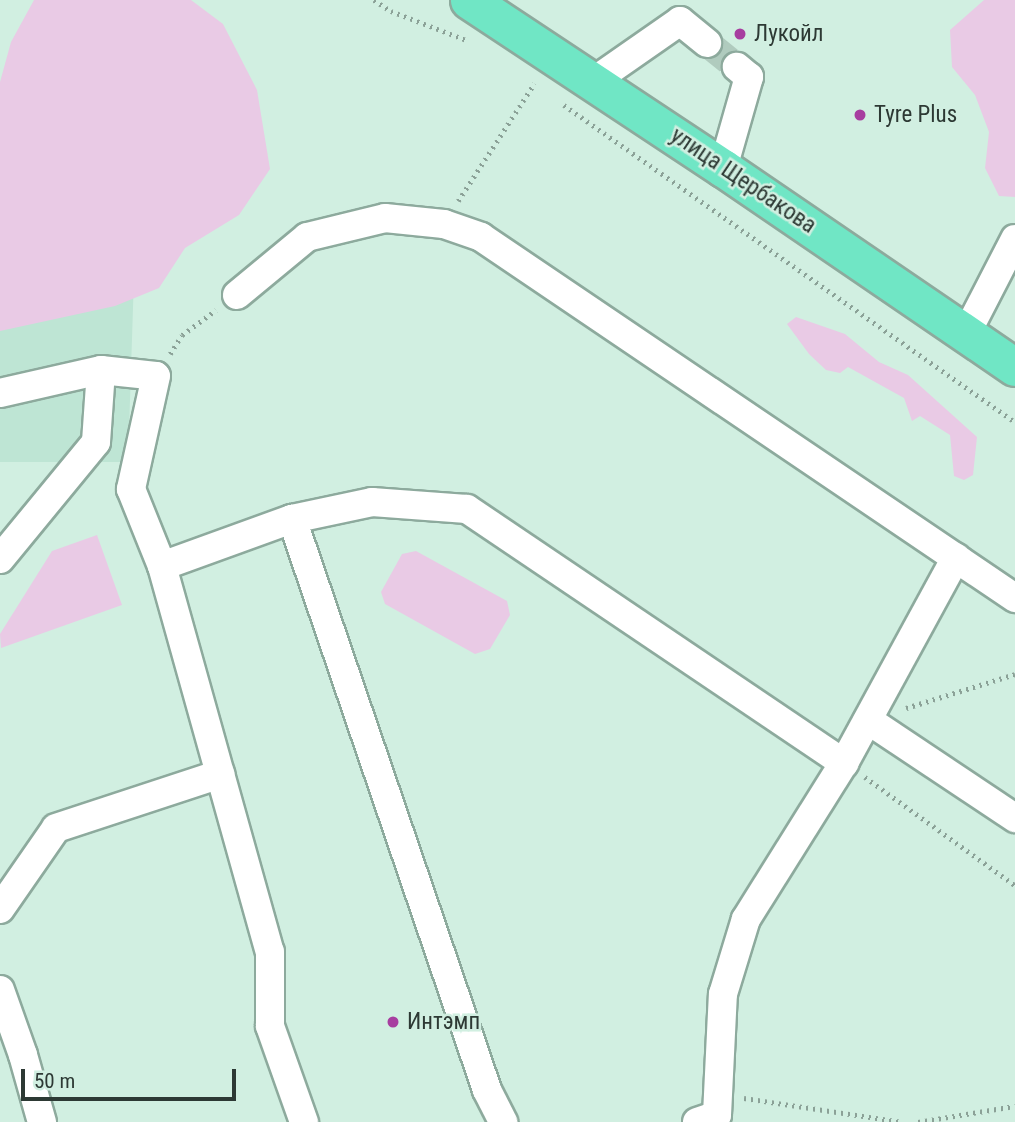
<!DOCTYPE html>
<html>
<head>
<meta charset="utf-8">
<style>
	body { margin:0 }
	#map { position:relative; width:1015px; height:1122px; overflow:hidden; background:#d1efe1; font-family:"Roboto Condensed",sans-serif }
	div>[style] { position:absolute }
	.built>* { inset:0; background:#bee5d4 }
	.green>* { inset:0; background:#e9cae5 }
	.minor-tunnel>* { height:28px; margin-top:-14px; transform-origin:0; background:repeating-linear-gradient(90deg,#b0cbbe 0 28px,transparent 0 42px) }
	.path>* { height:4.5px; margin-top:-2.25px; transform-origin:0; background:repeating-linear-gradient(90deg,#8ba197 0 2px,transparent 0 7px) }
	.roads { filter:drop-shadow(2px 0 #8daa9d) drop-shadow(-2px 0 #8daa9d) drop-shadow(0 2px #8daa9d) drop-shadow(0 -2px #8daa9d) }
	.minor>* { height:28px; margin:-14px; padding:0 14px; transform-origin:14px; border-radius:14px; background:#fff }
	.major>* { height:37px; margin:-18.5px; padding:0 18.5px; transform-origin:18.5px; border-radius:18.5px; background:#70e6c5 }
	.dots>* { width:19px; height:19px; translate:-50% -50%; box-sizing:border-box; border:4px solid #d1efe1; border-radius:50% }
	span { translate:-50% -50%; white-space:nowrap; text-align:center; line-height:1.15; -webkit-text-stroke:5px #d1efe1; paint-order:stroke }
	.poi-label { font-size:23px; color:#2d3934 }
	.left { translate:0 -50%; text-align:left }
	.street-label { font-size:23px; color:#2d3934 }
	.scale { position:absolute; left:21px; top:1069px; width:215px; height:32px; box-sizing:border-box; border:4px solid #2d3934; border-top:0; padding-left:9px; font-size:21px; line-height:24px; white-space:nowrap; color:#2d3934; -webkit-text-stroke:5px #d1efe1; paint-order:stroke }
</style>
</head>
<body>
<div id="map">
	<div class="built">
		<i style="clip-path:polygon(135px 246px,128px 462px,0 462px,0 285px)"></i>
	</div>
	<div class="green">
		<i style="clip-path:polygon(34px 0,191px 0,223px 24px,257px 90px,270px 169px,239px 215px,185px 248px,159px 288px,115px 306px,0 331px,0 82px,11px 42px)"></i>
		<i style="clip-path:polygon(984px 0,1015px 0,1015px 197px,999px 196px,985px 168px,989px 132px,975px 95px,952px 67px,950px 30px)"></i>
		<i style="clip-path:polygon(796px 317px,845px 334px,879px 362px,908px 375px,977px 437px,973px 475px,964px 480px,954px 476px,950px 435px,920px 416px,912px 421px,904px 398px,848px 367px,840px 373px,826px 370px,809px 354px,787px 324px)"></i>
		<i style="clip-path:polygon(97px 535px,122px 605px,1px 648px,0 634px,52px 551px)"></i>
		<i style="clip-path:polygon(416px 551px,507px 601px,510px 615px,490px 649px,475px 654px,385px 604px,381px 592px,402px 554px)"></i>
	</div>
	<div class="minor-tunnel">
		<i style="left:707px;top:43px;width:38px;rotate:39deg"></i>
	</div>
	<div class="path">
		<i style="left:374px;top:0;width:20px;rotate:33deg"></i>
		<i style="left:391px;top:11px;width:80px;rotate:21.1deg"></i>
		<i style="left:564px;top:105px;width:551px;rotate:35.1deg"></i>
		<i style="left:458px;top:201px;width:140px;rotate:-57deg"></i>
		<i style="left:170px;top:354px;width:22px;rotate:-58deg"></i>
		<i style="left:182px;top:335px;width:42px;rotate:-36.3deg"></i>
		<i style="left:906px;top:708px;width:114px;rotate:-17.3deg"></i>
		<i style="left:865px;top:777px;width:185px;rotate:35.8deg"></i>
		<i style="left:744px;top:1098px;width:160px;rotate:8.6deg"></i>
		<i style="left:918px;top:1122px;width:98px;rotate:-9.4deg"></i>
	</div>
	<div class="roads">
		<div class="minor">
			<i style="left:594px;top:81px;width:105px;rotate:-34.9deg"></i>
			<i style="left:680px;top:21px;width:35px;rotate:39deg"></i>
			<i style="left:723px;top:168px;width:95px;rotate:-74.1deg"></i>
			<i style="left:749px;top:77px;width:16px;rotate:-140deg"></i>
			<i style="left:237px;top:295px;width:91px;rotate:-39.6deg"></i>
			<i style="left:307px;top:237px;width:80px;rotate:-13.7deg"></i>
			<i style="left:385px;top:218px;width:59px;rotate:5.8deg"></i>
			<i style="left:444px;top:224px;width:39px;rotate:19deg"></i>
			<i style="left:481px;top:237px;width:645px;rotate:34.06deg"></i>
			<i style="left:966px;top:334px;width:107px;rotate:-62.7deg"></i>
			<i style="left:0;top:393px;width:104px;rotate:-12.8deg"></i>
			<i style="left:101px;top:370px;width:55px;rotate:6.2deg"></i>
			<i style="left:156px;top:376px;width:116px;rotate:102.5deg"></i>
			<i style="left:131px;top:489px;width:83px;rotate:68.1deg"></i>
			<i style="left:162px;top:566px;width:401px;rotate:74.4deg"></i>
			<i style="left:270px;top:952px;width:74px;rotate:90deg"></i>
			<i style="left:270px;top:1026px;width:102px;rotate:70.5deg"></i>
			<i style="left:292px;top:519px;width:603px;rotate:71.14deg"></i>
			<i style="left:487px;top:1090px;width:36px;rotate:63deg"></i>
			<i style="left:0;top:559px;width:151px;rotate:-50.6deg"></i>
			<i style="left:96px;top:442px;width:72px;rotate:-86deg"></i>
			<i style="left:162px;top:566px;width:138px;rotate:-19.9deg"></i>
			<i style="left:292px;top:519px;width:82px;rotate:-12deg"></i>
			<i style="left:372px;top:502px;width:95px;rotate:4.2deg"></i>
			<i style="left:467px;top:509px;width:455px;rotate:34deg"></i>
			<i style="left:868px;top:720px;width:177px;rotate:33.7deg"></i>
			<i style="left:0;top:909px;width:98px;rotate:-55.3deg"></i>
			<i style="left:56px;top:828px;width:173px;rotate:-18.2deg"></i>
			<i style="left:0;top:990px;width:69px;rotate:70.5deg"></i>
			<i style="left:23px;top:1055px;width:70px;rotate:74.2deg"></i>
			<i style="left:697px;top:1122px;width:21px;rotate:-19deg"></i>
			<i style="left:717px;top:1115px;width:121px;rotate:-87.2deg"></i>
			<i style="left:723px;top:994px;width:78px;rotate:-73deg"></i>
			<i style="left:746px;top:919px;width:184px;rotate:-57.9deg"></i>
			<i style="left:844px;top:763px;width:234px;rotate:-61.4deg"></i>
		</div>
		<div class="major">
			<i style="left:469px;top:0;width:305px;rotate:33.5deg"></i>
			<i style="left:723px;top:168px;width:353px;rotate:34.3deg"></i>
		</div>
	</div>
	<div class="dots">
		<i style="left:740px;top:34px;background:#a73ea0"></i>
		<i style="left:860px;top:115px;background:#a73ea0"></i>
		<i style="left:393px;top:1022px;background:#a73ea0"></i>
	</div>
	<div class="poi-label">
		<span class="left" style="left:754px;top:34px">Лукойл</span>
		<span class="left" style="left:874px;top:115px">Tyre Plus</span>
		<span class="left" style="left:407px;top:1022px">Интэмп</span>
	</div>
	<div class="street-label">
		<span style="left:743px;top:181px;rotate:34deg">улица Щербакова</span>
	</div>
	<div class="scale">50 m</div>
</div>
</body>
</html>
